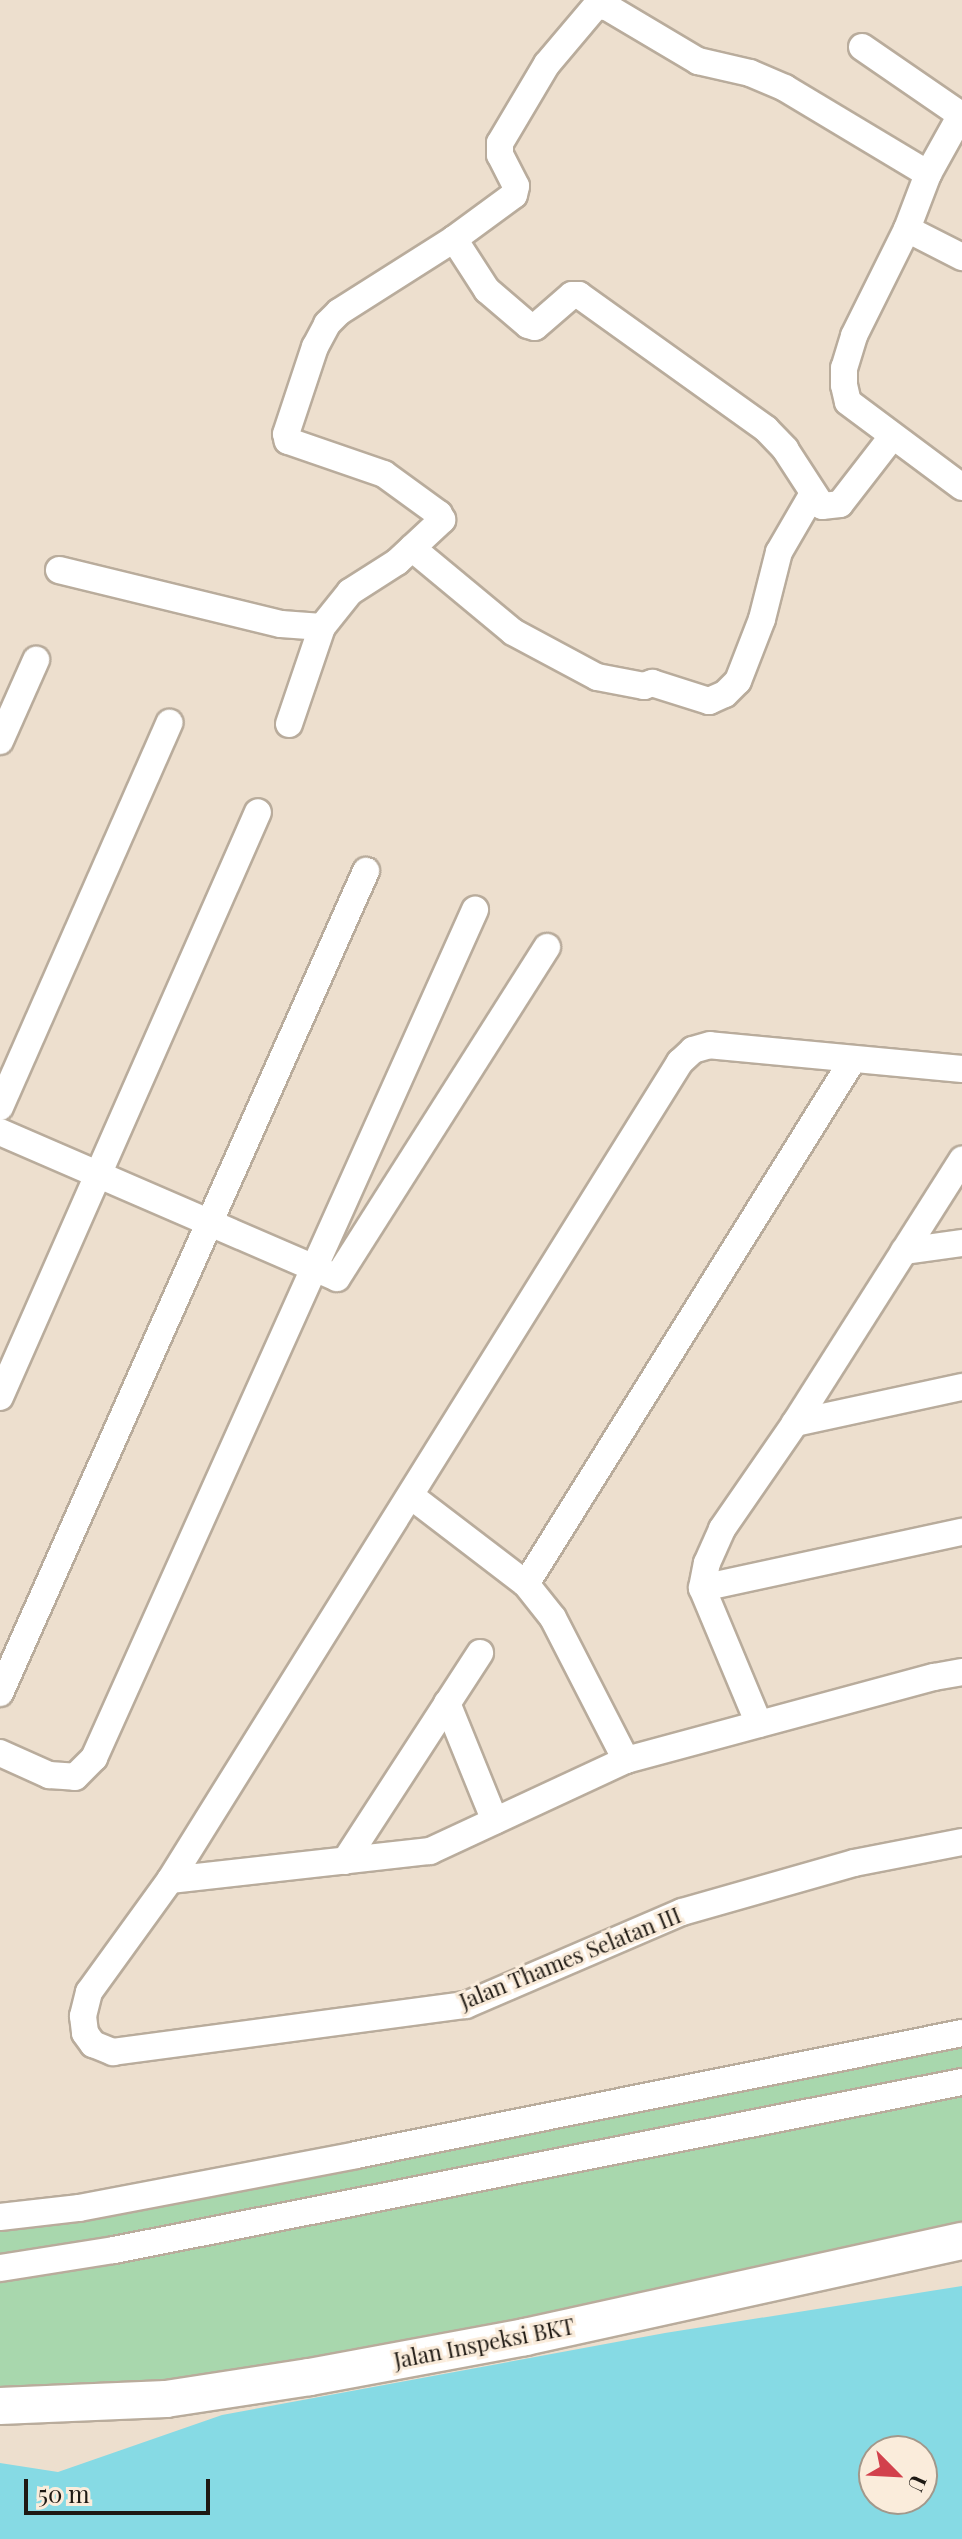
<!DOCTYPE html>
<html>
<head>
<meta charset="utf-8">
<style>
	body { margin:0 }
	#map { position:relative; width:962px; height:2539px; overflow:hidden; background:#eddfce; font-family:"Playfair Display",serif }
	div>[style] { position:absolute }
	.green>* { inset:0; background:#a8d7ad }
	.water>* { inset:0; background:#86dae4 }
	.roads { filter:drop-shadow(2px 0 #b9ac9c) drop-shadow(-2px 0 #b9ac9c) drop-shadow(0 2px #b9ac9c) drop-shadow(0 -2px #b9ac9c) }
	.street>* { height:26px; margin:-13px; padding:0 13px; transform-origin:13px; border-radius:13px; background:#fff }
	.secondary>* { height:36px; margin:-18px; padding:0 18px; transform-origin:18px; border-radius:18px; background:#fff }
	span { translate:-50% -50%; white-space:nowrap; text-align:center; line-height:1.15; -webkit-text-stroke:6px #faecdb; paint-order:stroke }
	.street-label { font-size:22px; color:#1e1913 }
	.north { position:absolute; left:858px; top:2435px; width:80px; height:80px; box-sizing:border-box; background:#faecdb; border:2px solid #a2988b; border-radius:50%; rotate:114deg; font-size:22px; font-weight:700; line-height:32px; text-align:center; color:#1e1913 }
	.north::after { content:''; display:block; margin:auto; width:28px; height:36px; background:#d2414c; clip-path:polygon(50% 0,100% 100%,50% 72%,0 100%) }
	.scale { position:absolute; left:24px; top:2479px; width:186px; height:36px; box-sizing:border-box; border:4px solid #1e1913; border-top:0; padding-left:10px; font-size:24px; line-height:28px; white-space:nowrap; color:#1e1913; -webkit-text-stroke:6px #faecdb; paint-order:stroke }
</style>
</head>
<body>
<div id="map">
	<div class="green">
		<i style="clip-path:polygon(962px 2033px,962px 2240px,560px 2329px,0 2406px,0 2217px)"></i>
	</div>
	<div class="water">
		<i style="clip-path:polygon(evenodd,962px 2286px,962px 2539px,0 2539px,0 2463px,58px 2472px,222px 2415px,665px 2333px,962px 2286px,874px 2451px,922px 2451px,922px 2499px,874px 2499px,874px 2451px)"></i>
	</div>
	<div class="roads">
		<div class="street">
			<i style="left:862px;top:47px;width:120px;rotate:34.5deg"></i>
			<i style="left:962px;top:113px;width:70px;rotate:119.1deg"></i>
			<i style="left:928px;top:174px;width:59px;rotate:110.9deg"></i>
			<i style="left:907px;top:229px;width:119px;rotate:116.4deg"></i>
			<i style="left:854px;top:336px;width:34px;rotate:107deg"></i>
			<i style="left:844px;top:368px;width:17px;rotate:90deg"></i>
			<i style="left:844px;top:385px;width:17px;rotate:77deg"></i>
			<i style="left:848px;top:402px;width:142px;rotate:36.7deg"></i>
			<i style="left:907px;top:229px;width:62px;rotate:27deg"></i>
			<i style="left:454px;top:239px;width:61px;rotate:57.1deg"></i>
			<i style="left:487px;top:290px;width:54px;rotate:40.5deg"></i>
			<i style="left:528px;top:325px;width:7px;rotate:16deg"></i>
			<i style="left:535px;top:327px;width:49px;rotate:-40.9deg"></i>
			<i style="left:572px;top:295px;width:7px"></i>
			<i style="left:579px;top:295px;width:230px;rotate:35.6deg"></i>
			<i style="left:766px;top:429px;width:28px;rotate:46deg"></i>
			<i style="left:785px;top:449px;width:68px;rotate:57deg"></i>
			<i style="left:822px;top:506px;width:18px;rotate:-6deg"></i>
			<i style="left:840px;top:504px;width:85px;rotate:-52.2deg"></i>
			<i style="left:412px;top:548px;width:131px;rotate:39.7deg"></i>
			<i style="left:513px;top:632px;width:95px;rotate:28.2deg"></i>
			<i style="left:597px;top:677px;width:48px;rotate:10.8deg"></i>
			<i style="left:644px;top:686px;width:9px;rotate:-21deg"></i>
			<i style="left:652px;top:683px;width:60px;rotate:17.5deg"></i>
			<i style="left:709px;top:701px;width:17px;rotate:-24deg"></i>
			<i style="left:725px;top:694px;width:18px;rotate:-45deg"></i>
			<i style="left:738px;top:681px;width:66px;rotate:-68.8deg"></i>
			<i style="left:762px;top:619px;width:69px;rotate:-75.8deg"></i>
			<i style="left:779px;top:552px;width:66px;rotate:-59.9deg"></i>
			<i style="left:59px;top:570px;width:228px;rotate:13.7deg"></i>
			<i style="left:281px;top:624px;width:41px;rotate:4.2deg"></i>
			<i style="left:289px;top:724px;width:102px;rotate:-71.2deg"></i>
			<i style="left:322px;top:627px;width:45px;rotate:-51.3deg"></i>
			<i style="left:350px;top:592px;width:56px;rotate:-32.6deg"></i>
			<i style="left:397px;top:562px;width:62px;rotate:-43deg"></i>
			<i style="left:442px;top:520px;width:7px;rotate:-117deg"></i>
			<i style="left:439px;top:514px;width:68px;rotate:-144deg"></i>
			<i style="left:384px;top:474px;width:102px;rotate:-161deg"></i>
			<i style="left:288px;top:441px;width:7px;rotate:-106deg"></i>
			<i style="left:286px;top:434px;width:92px;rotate:-71.6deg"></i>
			<i style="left:315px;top:347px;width:26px;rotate:-62deg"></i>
			<i style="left:327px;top:324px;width:17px;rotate:-45deg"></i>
			<i style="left:339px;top:312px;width:136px;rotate:-32.4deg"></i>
			<i style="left:454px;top:239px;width:74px;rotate:-36.3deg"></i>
			<i style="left:514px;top:195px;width:9px;rotate:-77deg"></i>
			<i style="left:516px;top:186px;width:35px;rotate:-117deg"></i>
			<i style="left:500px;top:155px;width:12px;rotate:-90deg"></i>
			<i style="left:500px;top:143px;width:92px;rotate:-59.3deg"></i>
			<i style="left:547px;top:64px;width:76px;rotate:-49.8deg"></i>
			<i style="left:596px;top:6px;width:11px;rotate:5deg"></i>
			<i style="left:607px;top:7px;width:106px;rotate:30.7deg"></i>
			<i style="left:698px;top:61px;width:53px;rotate:13deg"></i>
			<i style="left:750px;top:73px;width:38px;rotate:23deg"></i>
			<i style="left:785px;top:88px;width:167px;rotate:31deg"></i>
			<i style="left:0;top:741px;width:89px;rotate:-66deg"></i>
			<i style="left:962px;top:1069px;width:253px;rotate:-174.6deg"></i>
			<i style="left:710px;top:1045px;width:18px;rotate:164deg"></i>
			<i style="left:693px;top:1050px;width:18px;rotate:137deg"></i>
			<i style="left:680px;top:1062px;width:964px;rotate:121.94deg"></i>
			<i style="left:170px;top:1880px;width:138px;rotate:125.9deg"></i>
			<i style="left:89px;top:1992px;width:25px;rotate:104deg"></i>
			<i style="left:83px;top:2016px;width:17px;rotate:83deg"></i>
			<i style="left:85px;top:2033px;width:14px;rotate:54deg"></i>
			<i style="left:93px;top:2044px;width:22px;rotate:22deg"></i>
			<i style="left:113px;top:2052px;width:356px;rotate:-7.6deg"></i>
			<i style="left:466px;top:2005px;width:235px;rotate:-23.3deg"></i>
			<i style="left:682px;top:1912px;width:179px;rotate:-15.9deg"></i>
			<i style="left:854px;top:1863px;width:110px;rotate:-11deg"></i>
			<i style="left:0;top:1107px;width:420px;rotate:-66.2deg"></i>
			<i style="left:0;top:1132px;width:367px;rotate:23.4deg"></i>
			<i style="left:337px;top:1278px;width:392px;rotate:-57.6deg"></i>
			<i style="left:904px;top:1251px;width:59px;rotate:-7.9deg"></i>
			<i style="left:0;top:1397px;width:639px;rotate:-66.2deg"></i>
			<i style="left:795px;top:1423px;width:171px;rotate:-12.2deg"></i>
			<i style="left:411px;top:1496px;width:145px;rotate:37.4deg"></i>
			<i style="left:526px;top:1584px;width:43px;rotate:51.5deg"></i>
			<i style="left:553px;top:1618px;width:160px;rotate:62.8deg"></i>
			<i style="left:526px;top:1584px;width:616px;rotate:-58.06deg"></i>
			<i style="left:702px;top:1588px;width:266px;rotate:-12.2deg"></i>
			<i style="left:0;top:1693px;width:900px;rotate:-66deg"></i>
			<i style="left:447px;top:1703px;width:127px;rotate:67.9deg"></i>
			<i style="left:759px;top:1724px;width:147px;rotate:-112.7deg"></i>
			<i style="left:702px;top:1588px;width:25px;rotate:-79deg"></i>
			<i style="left:707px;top:1563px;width:37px;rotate:-66deg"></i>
			<i style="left:722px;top:1529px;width:129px;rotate:-55.4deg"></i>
			<i style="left:795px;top:1423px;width:312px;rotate:-57.6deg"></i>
			<i style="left:0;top:1753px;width:54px;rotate:24.2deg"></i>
			<i style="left:49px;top:1775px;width:26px;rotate:4deg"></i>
			<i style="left:75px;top:1777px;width:27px;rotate:-45deg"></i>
			<i style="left:94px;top:1758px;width:930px;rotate:-65.81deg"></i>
			<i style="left:345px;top:1861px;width:248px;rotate:-57deg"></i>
			<i style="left:170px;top:1880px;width:262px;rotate:-6.4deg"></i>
			<i style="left:430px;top:1851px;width:216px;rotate:-24.9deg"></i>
			<i style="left:626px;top:1760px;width:319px;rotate:-15.1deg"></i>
			<i style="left:934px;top:1677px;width:28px;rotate:-10deg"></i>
			<i style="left:0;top:2217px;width:80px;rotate:-6.5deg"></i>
			<i style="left:79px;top:2208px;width:282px;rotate:-10.8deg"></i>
			<i style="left:356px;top:2155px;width:618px;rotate:-11.38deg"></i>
			<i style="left:0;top:2268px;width:115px;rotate:-9deg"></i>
			<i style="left:114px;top:2250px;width:864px;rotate:-11.21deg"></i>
		</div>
		<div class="secondary">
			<i style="left:0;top:2406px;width:166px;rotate:-2.4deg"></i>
			<i style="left:166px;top:2399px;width:146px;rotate:-8.7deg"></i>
			<i style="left:310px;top:2377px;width:219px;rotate:-10.5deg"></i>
			<i style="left:525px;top:2337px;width:447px;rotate:-12.4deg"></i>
		</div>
	</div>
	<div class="street-label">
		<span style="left:570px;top:1958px;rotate:-22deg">Jalan Thames Selatan III</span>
		<span style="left:484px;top:2343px;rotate:-11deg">Jalan Inspeksi BKT</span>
	</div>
	<div class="north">U</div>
	<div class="scale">50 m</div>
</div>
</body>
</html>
